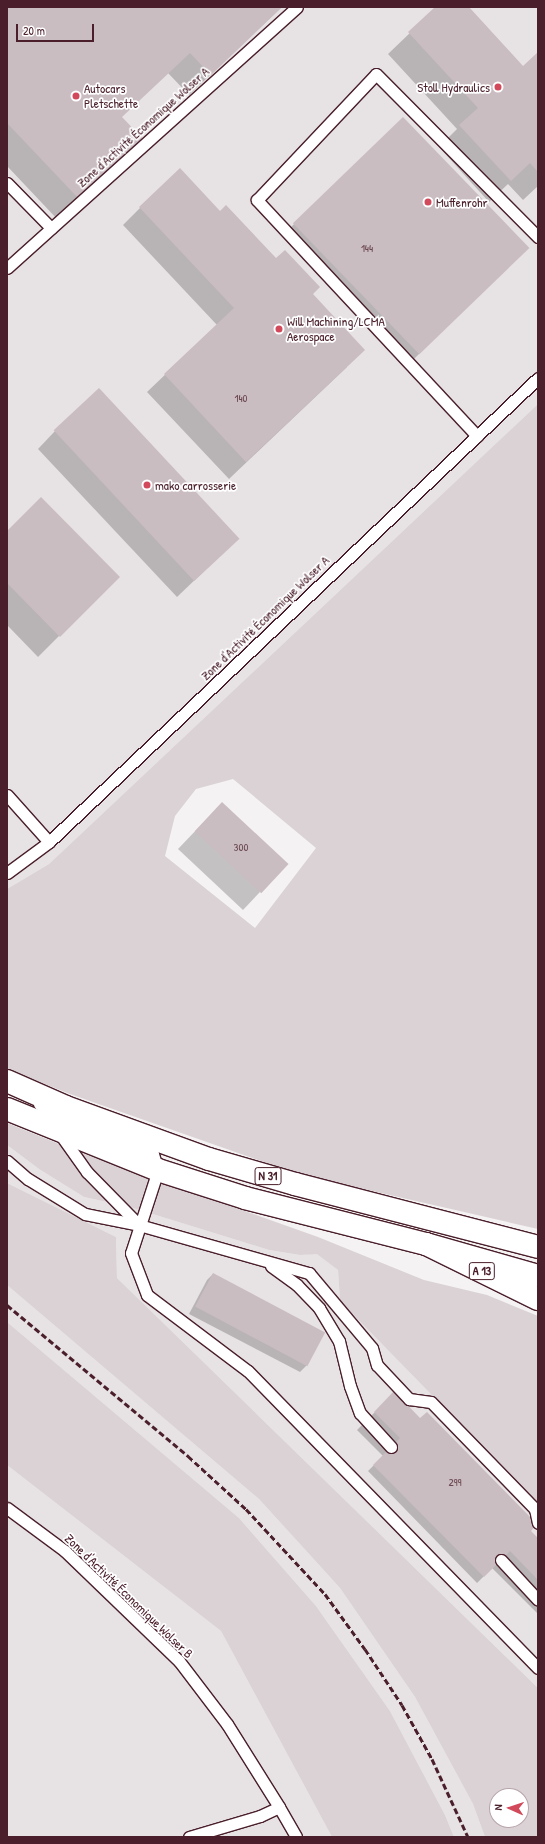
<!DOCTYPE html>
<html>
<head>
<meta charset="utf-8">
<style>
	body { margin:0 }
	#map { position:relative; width:545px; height:1844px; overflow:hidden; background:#f4f2f2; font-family:"Patrick Hand",sans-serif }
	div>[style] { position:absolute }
	.built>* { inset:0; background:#e7e2e3 }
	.green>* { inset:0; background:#dbd2d5 }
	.shadow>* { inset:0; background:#0003 }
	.building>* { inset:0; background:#cabdc1; transform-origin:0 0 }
	.roads { filter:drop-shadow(1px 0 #4a1f2b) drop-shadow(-1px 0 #4a1f2b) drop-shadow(0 1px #4a1f2b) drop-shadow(0 -1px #4a1f2b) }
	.service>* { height:11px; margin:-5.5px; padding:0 5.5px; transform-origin:5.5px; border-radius:5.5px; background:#fff }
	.primary>* { height:22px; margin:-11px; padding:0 11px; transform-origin:11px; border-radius:11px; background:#fff }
	.motorway>* { height:22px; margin:-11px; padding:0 11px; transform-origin:11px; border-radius:11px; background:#fff }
	.rail>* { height:3px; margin-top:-1.5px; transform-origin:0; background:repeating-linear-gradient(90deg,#4a1f2b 0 6px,transparent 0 9px) }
	.dots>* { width:11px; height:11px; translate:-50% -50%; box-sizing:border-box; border:2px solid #fff; border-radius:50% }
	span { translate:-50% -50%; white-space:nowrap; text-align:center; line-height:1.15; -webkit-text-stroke:3.5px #fff; paint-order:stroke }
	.number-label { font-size:11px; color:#6a4650 }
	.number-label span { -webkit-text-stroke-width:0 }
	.shield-label span { padding:1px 3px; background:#fff; border:1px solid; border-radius:3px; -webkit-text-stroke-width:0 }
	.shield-label { font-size:12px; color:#4a1f2b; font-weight:700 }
	.poi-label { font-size:13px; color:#4a1f2b }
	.right { translate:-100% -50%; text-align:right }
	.left { translate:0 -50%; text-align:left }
	.street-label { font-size:13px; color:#4a1f2b }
	.frame { position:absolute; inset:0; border:8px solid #4a1f2b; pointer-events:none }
	.north { position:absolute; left:489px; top:1788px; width:40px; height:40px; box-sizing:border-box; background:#fff; border:1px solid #b7a5aa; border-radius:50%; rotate:273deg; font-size:11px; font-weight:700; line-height:16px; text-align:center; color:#4a1f2b }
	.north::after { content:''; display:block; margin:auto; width:14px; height:18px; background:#d1495b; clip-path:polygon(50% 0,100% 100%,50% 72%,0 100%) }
	.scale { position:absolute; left:16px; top:24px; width:78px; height:18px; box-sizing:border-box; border:2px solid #4a1f2b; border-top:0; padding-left:5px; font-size:12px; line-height:14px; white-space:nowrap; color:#4a1f2b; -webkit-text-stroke:3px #fff; paint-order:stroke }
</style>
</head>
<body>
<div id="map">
	<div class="built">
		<i style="clip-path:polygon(7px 7px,538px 7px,538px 404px,49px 864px,7px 889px)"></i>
		<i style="clip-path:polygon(7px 1145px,39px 1169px,84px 1197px,130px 1207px,269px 1250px,300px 1255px,317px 1253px,338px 1270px,340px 1301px,538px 1504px,538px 1688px,117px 1278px,116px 1237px,7px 1183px)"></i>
		<i style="clip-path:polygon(7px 1285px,259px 1499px,340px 1588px,415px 1697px,473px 1804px,485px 1837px,454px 1837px,445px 1815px,390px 1711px,316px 1606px,239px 1518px,7px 1322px)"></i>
		<i style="clip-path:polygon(7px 1465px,221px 1631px,332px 1837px,7px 1837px)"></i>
	</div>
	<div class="green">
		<i style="clip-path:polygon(evenodd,538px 404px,538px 1229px,298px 1174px,70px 1094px,7px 1069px,7px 889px,49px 864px,538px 404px,233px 779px,316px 848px,255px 928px,165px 856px,175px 816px,196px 789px,233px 779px)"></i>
		<i style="clip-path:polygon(7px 1123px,79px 1152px,318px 1237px,424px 1280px,487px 1295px,538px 1316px,538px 1504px,340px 1301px,338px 1270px,317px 1254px,300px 1255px,269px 1250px,130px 1207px,84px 1197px,39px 1169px,7px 1145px)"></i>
		<i style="clip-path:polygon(evenodd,7px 1183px,116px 1237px,117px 1278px,538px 1688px,538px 1837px,485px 1837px,473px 1804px,415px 1697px,340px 1588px,259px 1499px,7px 1285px,7px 1183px,497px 1796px,521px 1796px,521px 1820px,497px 1820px,497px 1796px)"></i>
		<i style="clip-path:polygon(7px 1322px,239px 1518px,316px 1606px,390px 1711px,445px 1815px,454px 1837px,332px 1837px,221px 1631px,7px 1465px)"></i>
	</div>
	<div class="shadow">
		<i style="clip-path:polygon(7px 7px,282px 7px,189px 95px,168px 73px,121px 117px,143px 140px,59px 221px,7px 166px)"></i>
		<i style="clip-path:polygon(437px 7px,468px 7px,523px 67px,538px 54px,538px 186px,523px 200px,508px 184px,489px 202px,439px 147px,457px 129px,388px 54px)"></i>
		<i style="clip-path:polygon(403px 118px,448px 325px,413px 360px,288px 230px)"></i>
		<i style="clip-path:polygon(140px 208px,220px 212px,311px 294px,347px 367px,229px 479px,147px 392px,217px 325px,123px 225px)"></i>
		<i style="clip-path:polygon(55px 431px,221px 555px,177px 597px,38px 449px)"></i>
		<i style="clip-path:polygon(7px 532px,118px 577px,38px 657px,7px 625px)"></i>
		<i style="clip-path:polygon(222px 803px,260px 892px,243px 910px,178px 849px)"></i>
		<i style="clip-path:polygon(213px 1274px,324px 1333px,306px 1366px,300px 1372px,189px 1314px,207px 1280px)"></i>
		<i style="clip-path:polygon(394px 1393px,538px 1540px,538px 1614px,492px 1568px,477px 1583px,368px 1471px,383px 1456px,357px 1430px)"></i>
	</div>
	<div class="building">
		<i style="clip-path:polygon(7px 7px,282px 7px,211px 75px,190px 53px,122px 117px,144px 140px,80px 200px,7px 123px)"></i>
		<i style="clip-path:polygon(435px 7px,469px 7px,523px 66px,538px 52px,538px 172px,530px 163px,511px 181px,459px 125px,478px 108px,408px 32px)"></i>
		<i style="left:403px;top:117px;width:182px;height:153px;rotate:46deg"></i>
		<i style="clip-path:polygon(180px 168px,220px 211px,226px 205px,276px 258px,285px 250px,320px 287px,313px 294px,365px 350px,246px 462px,164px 374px,234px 308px,139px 207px)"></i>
		<i style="left:99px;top:388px;width:206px;height:62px;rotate:47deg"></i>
		<i style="clip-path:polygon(41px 497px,120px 577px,60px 637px,7px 583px,7px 531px)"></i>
		<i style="left:222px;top:802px;width:91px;height:40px;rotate:43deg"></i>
		<i style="left:213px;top:1273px;width:127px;height:38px;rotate:28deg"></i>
		<i style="clip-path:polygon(394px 1391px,420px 1418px,427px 1412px,537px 1524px,531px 1531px,538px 1538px,538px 1580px,510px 1551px,484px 1577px,373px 1465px,400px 1438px,374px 1412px)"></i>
	</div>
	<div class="roads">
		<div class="service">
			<i style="left:7px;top:183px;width:63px;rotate:45.6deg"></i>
			<i style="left:7px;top:268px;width:390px;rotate:-42deg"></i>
			<i style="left:477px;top:436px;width:323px;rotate:-133deg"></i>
			<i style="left:257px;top:200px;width:173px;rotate:-46.6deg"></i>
			<i style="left:376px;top:74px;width:230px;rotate:45.2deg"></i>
			<i style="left:7px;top:795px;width:63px;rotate:48.2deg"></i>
			<i style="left:7px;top:873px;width:52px;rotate:-36.4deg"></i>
			<i style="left:49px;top:842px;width:674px;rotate:-43.5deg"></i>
			<i style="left:39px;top:1104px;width:27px;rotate:36deg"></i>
			<i style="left:61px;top:1120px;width:98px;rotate:20.3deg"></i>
			<i style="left:153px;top:1154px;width:17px;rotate:73deg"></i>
			<i style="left:158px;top:1170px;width:87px;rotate:108deg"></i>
			<i style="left:131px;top:1253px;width:45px;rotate:69.1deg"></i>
			<i style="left:147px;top:1295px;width:126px;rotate:37deg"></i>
			<i style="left:248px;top:1371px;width:415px;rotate:45.7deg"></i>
			<i style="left:60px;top:1134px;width:47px;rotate:54.6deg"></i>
			<i style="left:87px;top:1172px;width:74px;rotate:45.5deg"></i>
			<i style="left:7px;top:1161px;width:28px;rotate:41deg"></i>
			<i style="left:28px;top:1179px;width:67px;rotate:31.6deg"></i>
			<i style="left:85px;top:1214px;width:55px;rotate:11.5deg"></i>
			<i style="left:139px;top:1225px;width:177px;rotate:15.8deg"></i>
			<i style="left:309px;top:1273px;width:98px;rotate:50deg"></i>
			<i style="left:372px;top:1348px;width:18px;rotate:74deg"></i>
			<i style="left:377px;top:1365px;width:47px;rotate:46.7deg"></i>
			<i style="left:409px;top:1399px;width:22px;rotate:8deg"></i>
			<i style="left:431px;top:1402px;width:149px;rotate:45.8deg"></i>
			<i style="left:535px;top:1509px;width:14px;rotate:78deg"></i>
			<i style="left:271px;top:1266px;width:32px;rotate:36deg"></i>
			<i style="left:297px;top:1285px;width:32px;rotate:46deg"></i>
			<i style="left:319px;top:1308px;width:39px;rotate:59deg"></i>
			<i style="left:339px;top:1341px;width:46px;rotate:76.3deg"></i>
			<i style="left:350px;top:1386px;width:29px;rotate:70deg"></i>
			<i style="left:360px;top:1413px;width:46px;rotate:47.6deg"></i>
			<i style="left:7px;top:1508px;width:72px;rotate:36.6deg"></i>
			<i style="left:65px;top:1551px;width:158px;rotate:44deg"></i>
			<i style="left:179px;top:1661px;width:79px;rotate:52.7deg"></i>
			<i style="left:227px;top:1724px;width:98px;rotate:57.9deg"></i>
			<i style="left:279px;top:1807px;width:34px;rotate:60deg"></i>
			<i style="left:501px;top:1560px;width:54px;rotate:47.2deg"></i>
			<i style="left:189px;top:1837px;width:74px;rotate:-16.5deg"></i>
			<i style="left:260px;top:1816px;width:21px;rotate:-25deg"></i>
		</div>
		<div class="primary">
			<i style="left:7px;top:1081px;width:64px;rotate:23.8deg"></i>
			<i style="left:66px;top:1107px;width:152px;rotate:20deg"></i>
			<i style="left:209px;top:1159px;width:90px;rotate:16.2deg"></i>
			<i style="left:295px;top:1184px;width:251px;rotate:14.5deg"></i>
			<i style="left:7px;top:1109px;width:163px;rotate:22deg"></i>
			<i style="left:158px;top:1170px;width:91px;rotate:17.8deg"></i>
			<i style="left:245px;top:1198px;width:187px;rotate:14.3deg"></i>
			<i style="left:426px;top:1244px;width:116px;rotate:15.9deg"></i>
		</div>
		<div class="motorway">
			<i style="left:426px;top:1244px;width:125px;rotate:26.2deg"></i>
		</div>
	</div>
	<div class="rail">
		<i style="left:7px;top:1305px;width:236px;rotate:39.8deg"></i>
		<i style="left:188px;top:1456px;width:79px;rotate:42.4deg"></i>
		<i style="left:246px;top:1509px;width:116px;rotate:47.1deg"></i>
		<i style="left:325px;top:1594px;width:68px;rotate:54deg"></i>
		<i style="left:365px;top:1649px;width:67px;rotate:56.5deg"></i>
		<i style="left:402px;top:1705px;width:62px;rotate:60.9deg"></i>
		<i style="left:432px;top:1759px;width:86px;rotate:65.2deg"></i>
	</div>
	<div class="dots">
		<i style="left:498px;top:87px;background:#d1495b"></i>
		<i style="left:76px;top:96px;background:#d1495b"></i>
		<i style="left:428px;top:202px;background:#d1495b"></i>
		<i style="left:279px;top:329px;background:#d1495b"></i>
		<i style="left:147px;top:485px;background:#d1495b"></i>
	</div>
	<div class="number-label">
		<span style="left:367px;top:248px">144</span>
		<span style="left:241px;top:398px">140</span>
		<span style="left:241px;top:847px">300</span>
		<span style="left:455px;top:1482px">299</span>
	</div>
	<div class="shield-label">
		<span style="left:268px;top:1176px">N 31</span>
		<span style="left:482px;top:1271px">A 13</span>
	</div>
	<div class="poi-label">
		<span class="right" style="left:490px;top:87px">Stoll Hydraulics</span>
		<span class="left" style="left:84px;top:96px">Autocars<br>Pletschette</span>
		<span class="left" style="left:436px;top:202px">Muffenrohr</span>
		<span class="left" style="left:287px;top:329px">Will Machining/LCMA<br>Aerospace</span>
		<span class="left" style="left:155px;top:485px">mako carrosserie</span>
	</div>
	<div class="street-label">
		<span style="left:143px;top:127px;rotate:-42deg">Zone d'Activité Économique Wolser A</span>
		<span style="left:265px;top:618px;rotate:-44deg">Zone d'Activité Économique Wolser A</span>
		<span style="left:129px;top:1596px;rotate:44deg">Zone d'Activité Économique Wolser B</span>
	</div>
	<div class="frame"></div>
	<div class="north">N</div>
	<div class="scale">20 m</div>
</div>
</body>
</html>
